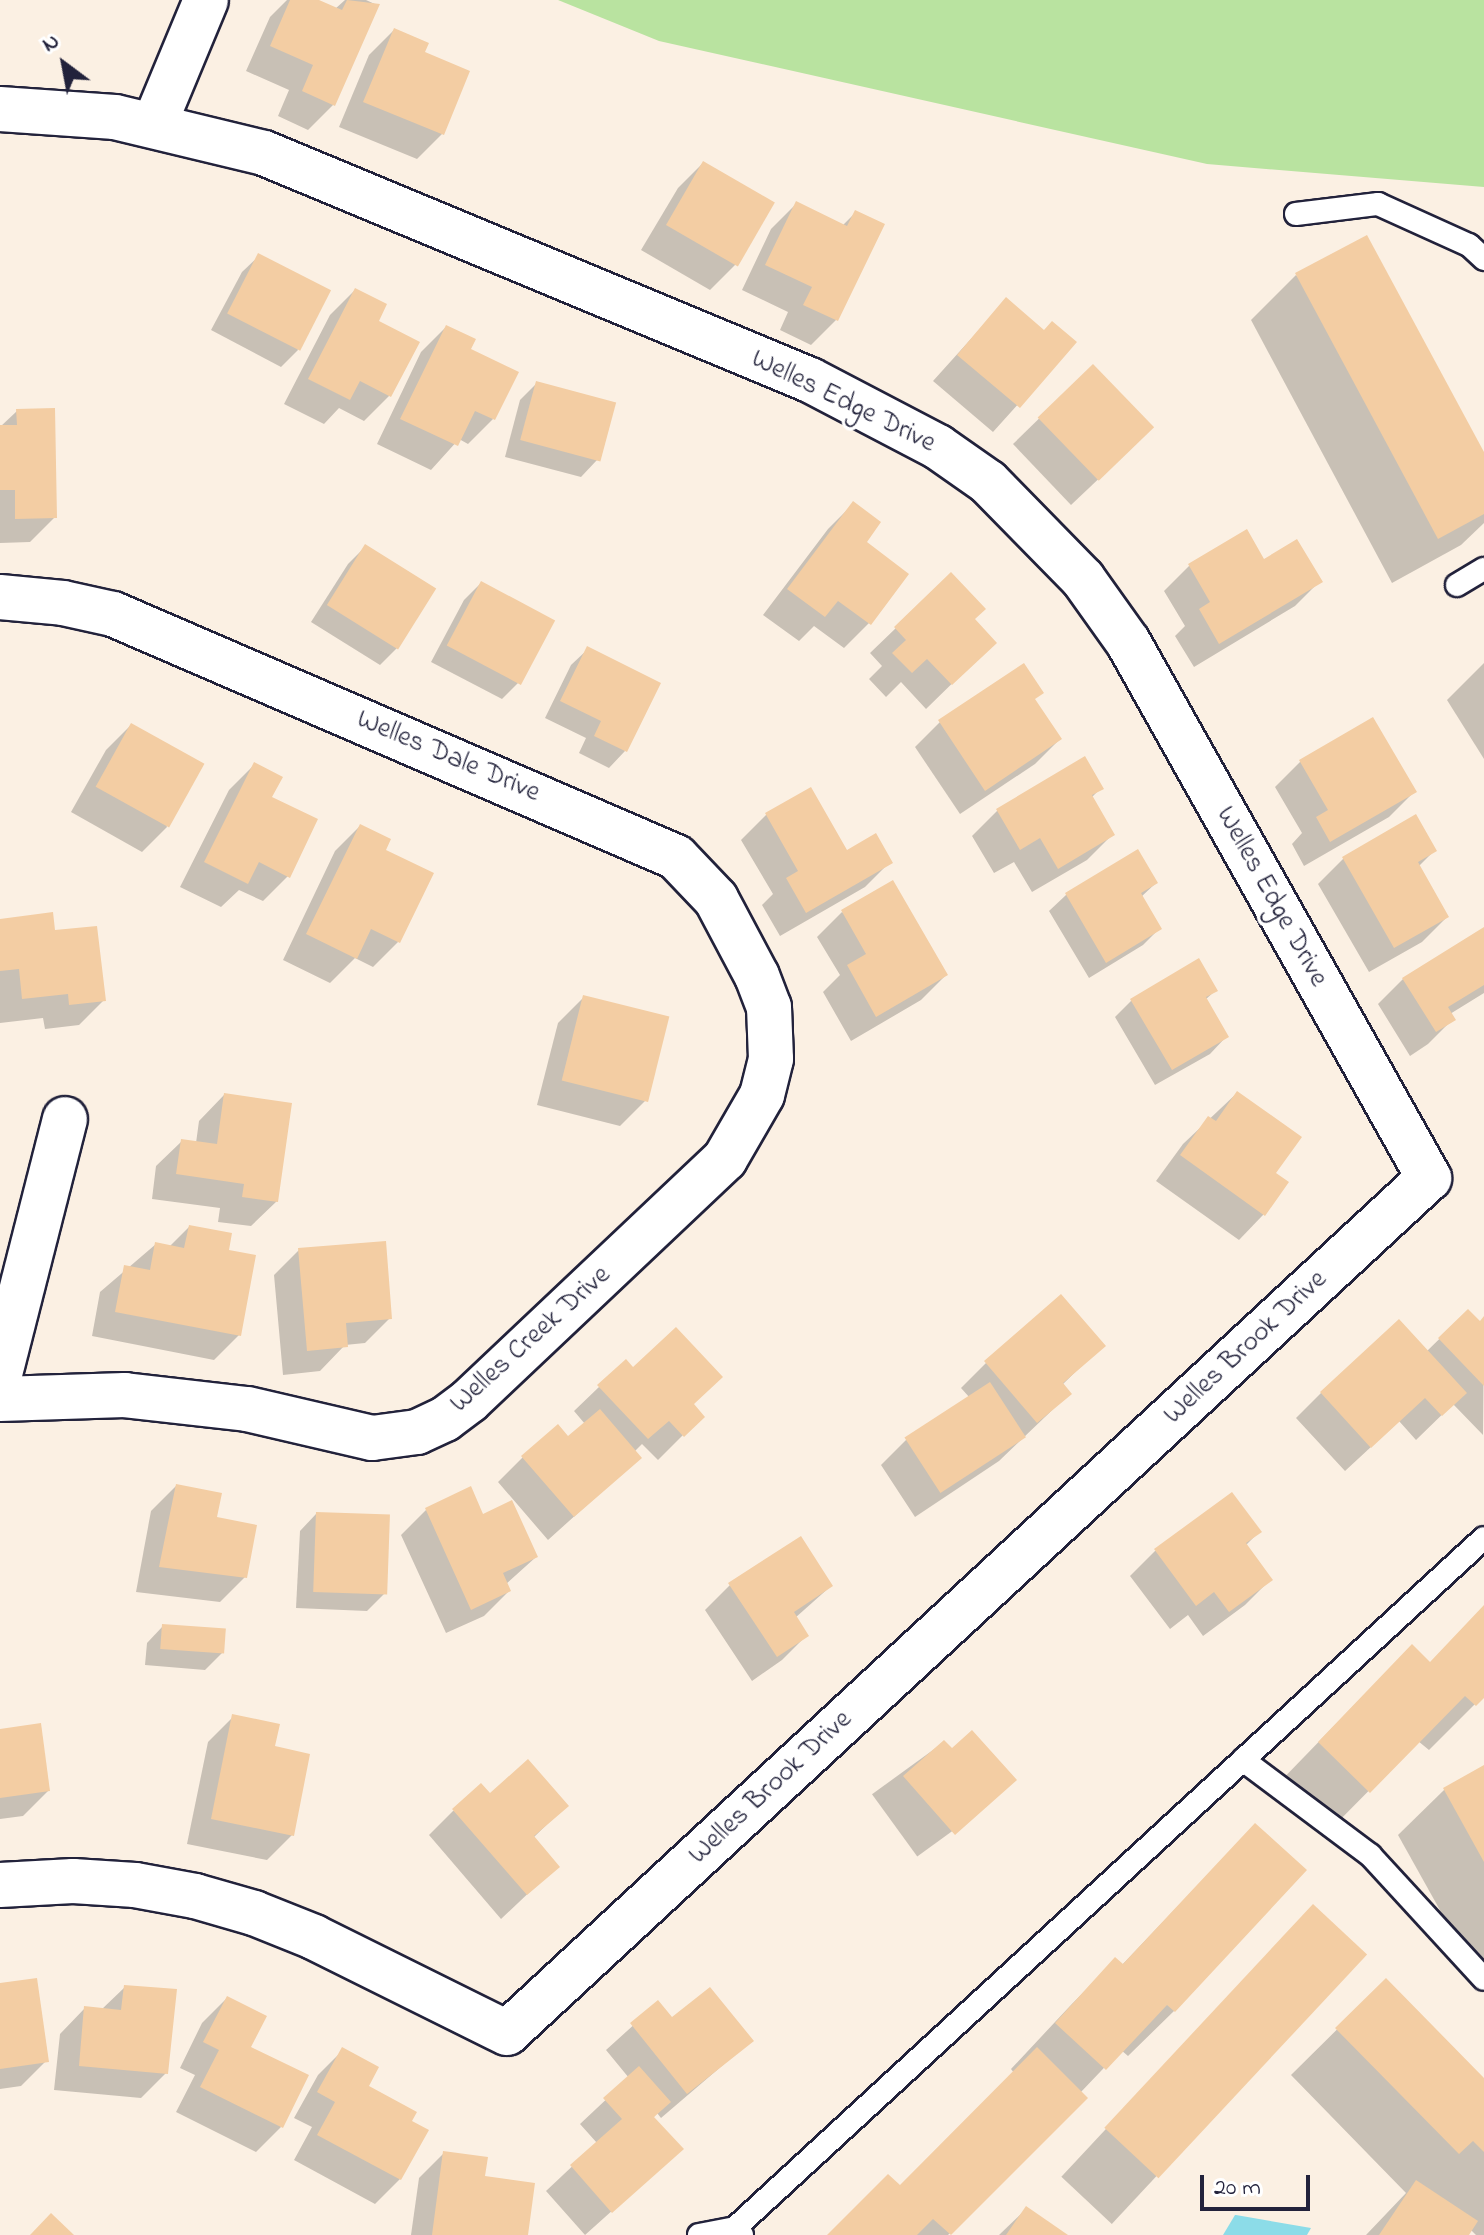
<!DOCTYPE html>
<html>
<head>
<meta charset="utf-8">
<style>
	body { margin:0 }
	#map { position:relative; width:1484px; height:2235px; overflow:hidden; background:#fbf0e3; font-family:"Indie Flower",sans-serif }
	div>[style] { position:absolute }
	.green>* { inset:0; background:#b9e3a0 }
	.water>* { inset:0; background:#8cdce8 }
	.shadow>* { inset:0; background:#0003; transform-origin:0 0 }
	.building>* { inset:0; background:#f3cda3; transform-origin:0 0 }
	.roads { filter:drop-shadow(2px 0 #22223b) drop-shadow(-2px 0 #22223b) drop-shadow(0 2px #22223b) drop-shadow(0 -2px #22223b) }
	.lane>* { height:22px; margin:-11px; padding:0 11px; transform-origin:11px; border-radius:11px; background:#fff }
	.street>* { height:44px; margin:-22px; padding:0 22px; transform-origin:22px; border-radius:22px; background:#fff }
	span { translate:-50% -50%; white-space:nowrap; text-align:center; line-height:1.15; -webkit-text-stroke:7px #fff; paint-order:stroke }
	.street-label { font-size:28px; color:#22223b }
	.north { position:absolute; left:24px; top:24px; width:80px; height:80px; -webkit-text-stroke:6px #fff; paint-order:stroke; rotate:328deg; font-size:22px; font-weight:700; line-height:32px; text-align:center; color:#22223b }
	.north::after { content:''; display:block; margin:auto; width:28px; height:36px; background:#22223b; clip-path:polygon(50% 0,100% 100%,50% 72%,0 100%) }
	.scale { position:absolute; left:1200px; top:2175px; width:110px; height:36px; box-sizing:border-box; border:4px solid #22223b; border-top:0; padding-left:10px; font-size:24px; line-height:28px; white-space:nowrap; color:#22223b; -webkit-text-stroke:6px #fff; paint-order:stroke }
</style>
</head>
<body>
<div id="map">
	<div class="green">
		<i style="clip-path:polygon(558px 0,1484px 0,1484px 187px,1207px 164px,659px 41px)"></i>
	</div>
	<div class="water">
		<i style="clip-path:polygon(1235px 2215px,1236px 2215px,1311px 2228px,1307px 2235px,1223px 2235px)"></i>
	</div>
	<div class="shadow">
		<i style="clip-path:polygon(287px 0,314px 0,335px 9px,345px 0,366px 0,377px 5px,333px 105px,308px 130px,278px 116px,289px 90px,246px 71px,270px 17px)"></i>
		<i style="clip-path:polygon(394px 30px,423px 53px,442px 134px,417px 159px,339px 127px,369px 55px)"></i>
		<i style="clip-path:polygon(703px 163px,772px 204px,735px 265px,710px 290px,641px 250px,678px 188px)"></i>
		<i style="clip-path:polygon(796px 204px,842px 226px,856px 212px,836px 320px,811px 345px,780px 330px,788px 312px,742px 290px,771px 229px)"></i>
		<i style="clip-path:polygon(259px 256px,298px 350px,281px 367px,211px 330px,242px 272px)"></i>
		<i style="clip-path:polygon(1296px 275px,1484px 457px,1484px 523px,1461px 545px,1392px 583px,1251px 320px)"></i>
		<i style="clip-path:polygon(355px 290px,376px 321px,417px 343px,389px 396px,364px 421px,339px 408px,324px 424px,284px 404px,330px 315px)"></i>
		<i style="clip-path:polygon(1006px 300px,1043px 332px,1074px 342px,993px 432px,933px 381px)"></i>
		<i style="clip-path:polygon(446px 327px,468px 350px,493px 419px,468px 444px,459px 439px,431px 470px,377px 444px,421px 352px)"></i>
		<i style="clip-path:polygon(1093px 366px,1126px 453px,1071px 505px,1013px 444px)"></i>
		<i style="clip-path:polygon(537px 383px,597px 460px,581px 477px,505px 457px,520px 400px)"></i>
		<i style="clip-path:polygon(17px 411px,55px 517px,30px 542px,0 543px,0 427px)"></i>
		<i style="clip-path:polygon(853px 504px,864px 543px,869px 623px,844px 648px,814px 626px,799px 641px,763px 615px,828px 529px)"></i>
		<i style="clip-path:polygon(1246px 532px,1263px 562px,1320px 581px,1295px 606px,1194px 667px,1175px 636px,1185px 626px,1164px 591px,1189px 566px)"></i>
		<i style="clip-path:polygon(365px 547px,433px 590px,397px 648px,380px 665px,311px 622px,348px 564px)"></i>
		<i style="clip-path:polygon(951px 575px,972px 619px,969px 667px,926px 709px,901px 682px,886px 697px,869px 679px,882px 666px,870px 653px)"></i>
		<i style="clip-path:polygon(481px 583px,519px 682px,502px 699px,431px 662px,464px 600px)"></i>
		<i style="clip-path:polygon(588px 649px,625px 751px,609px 768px,579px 753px,586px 738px,545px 718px,571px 665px)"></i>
		<i style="clip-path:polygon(1484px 663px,1484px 759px,1447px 700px)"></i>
		<i style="clip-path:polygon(1034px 700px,1060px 739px,1035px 764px,960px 814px,915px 747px,940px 722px)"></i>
		<i style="clip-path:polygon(1373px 720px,1414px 792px,1389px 817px,1304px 866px,1292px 844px,1302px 833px,1275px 787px,1300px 762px)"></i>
		<i style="clip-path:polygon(131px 725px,167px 827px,142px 852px,71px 812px,106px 750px)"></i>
		<i style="clip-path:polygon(254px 765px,288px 876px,263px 901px,239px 890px,221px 907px,180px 887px,229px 790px)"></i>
		<i style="clip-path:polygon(1101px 788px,1091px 798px,1112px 835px,1087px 860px,1032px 892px,1014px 862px,994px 873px,972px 836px,997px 811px)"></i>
		<i style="clip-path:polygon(810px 789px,846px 852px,890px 862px,865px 887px,780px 936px,762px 905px,773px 894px,741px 840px,766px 815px)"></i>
		<i style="clip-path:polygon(1415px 816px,1435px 850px,1418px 867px,1447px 917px,1422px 942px,1369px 972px,1318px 884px,1343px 859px)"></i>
		<i style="clip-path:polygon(360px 826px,384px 851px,398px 942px,373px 967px,355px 958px,330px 983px,283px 960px,335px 851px)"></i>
		<i style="clip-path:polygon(1137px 852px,1156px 883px,1141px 897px,1160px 928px,1143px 945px,1089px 978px,1049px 911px,1066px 895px)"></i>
		<i style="clip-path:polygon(842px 912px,946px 975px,921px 1000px,851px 1041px,823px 992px,840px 975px,817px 937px)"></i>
		<i style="clip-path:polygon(0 921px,53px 933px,104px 1000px,79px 1025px,45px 1029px,43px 1018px,0 1023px)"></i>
		<i style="clip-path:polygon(1484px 929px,1484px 993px,1450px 1014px,1453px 1019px,1428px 1044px,1410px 1056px,1378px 1004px,1403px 979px)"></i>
		<i style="clip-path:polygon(1215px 991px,1205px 1000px,1226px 1037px,1210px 1054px,1155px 1085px,1115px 1017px,1132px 1000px)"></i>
		<i style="clip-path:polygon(583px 998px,645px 1101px,620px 1126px,537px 1105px,558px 1023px)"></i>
		<i style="clip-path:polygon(1237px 1093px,1273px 1174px,1263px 1215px,1239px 1240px,1156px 1181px,1183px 1144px)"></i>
		<i style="clip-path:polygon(224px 1095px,277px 1201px,251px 1226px,218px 1222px,220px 1208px,152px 1199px,156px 1166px,182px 1141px,196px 1143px,199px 1121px)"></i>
		<i style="clip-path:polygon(189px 1227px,226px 1251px,239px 1335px,214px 1360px,92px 1336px,100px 1292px,156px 1244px,169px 1247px)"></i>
		<i style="clip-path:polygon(299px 1250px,390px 1318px,365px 1343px,345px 1345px,320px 1371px,283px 1375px,274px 1275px)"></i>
		<i style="clip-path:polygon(1468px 1311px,1480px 1323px,1484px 1319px,1483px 1435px,1453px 1404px,1416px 1440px,1399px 1421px,1345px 1471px,1296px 1418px,1321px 1393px,1426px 1352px)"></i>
		<i style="clip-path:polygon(1103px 1345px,1062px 1385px,1069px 1394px,999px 1461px,915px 1517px,881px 1465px,906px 1440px,970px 1398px,961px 1388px,986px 1363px)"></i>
		<i style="clip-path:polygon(633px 1370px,692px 1405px,702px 1416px,658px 1460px,642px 1444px,634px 1452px,639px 1458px,548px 1540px,498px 1482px,523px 1457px,568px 1438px,585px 1424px,574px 1411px,599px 1387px)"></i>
		<i style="clip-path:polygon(176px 1486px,215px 1518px,245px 1577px,220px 1602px,136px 1592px,151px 1511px)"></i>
		<i style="clip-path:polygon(426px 1510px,482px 1517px,536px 1557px,506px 1584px,509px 1591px,484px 1616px,446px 1633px,401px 1535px)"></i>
		<i style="clip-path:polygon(316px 1514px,384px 1594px,367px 1611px,296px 1608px,300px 1531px)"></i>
		<i style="clip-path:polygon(1259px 1532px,1245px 1546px,1270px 1580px,1245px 1605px,1203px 1636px,1188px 1615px,1170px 1629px,1130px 1576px,1155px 1551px)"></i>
		<i style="clip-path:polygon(730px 1585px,831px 1586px,795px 1618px,807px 1635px,782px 1660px,752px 1681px,705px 1610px)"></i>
		<i style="clip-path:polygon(1484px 1607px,1484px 1695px,1429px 1750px,1418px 1741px,1323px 1837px,1273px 1789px,1366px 1693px,1429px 1664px)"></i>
		<i style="clip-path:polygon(163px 1626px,222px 1653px,205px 1670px,145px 1665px,147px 1643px)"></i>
		<i style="clip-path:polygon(233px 1717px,292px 1835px,267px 1860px,187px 1844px,208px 1742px)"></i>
		<i style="clip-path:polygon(0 1731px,48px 1791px,23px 1816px,0 1819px)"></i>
		<i style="left:944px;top:1742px;width:77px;height:89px;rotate:54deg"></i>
		<i style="clip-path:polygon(1484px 1768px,1484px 1989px,1398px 1835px,1444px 1790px)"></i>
		<i style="clip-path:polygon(490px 1796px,566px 1806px,533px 1838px,557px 1866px,501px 1919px,429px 1835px,453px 1811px)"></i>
		<i style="clip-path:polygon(1255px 1825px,1174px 2011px,1128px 2056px,1121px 2050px,1080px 2093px,1085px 2098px,948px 2235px,829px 2235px,900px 2188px,1014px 2073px,1011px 2069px,1070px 2006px,1115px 1960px,1121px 1966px)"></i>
		<i style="left:1313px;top:1907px;width:69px;height:369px;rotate:43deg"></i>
		<i style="clip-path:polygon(1386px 1981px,1484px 2080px,1484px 2235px,1476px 2235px,1470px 2229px,1466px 2235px,1366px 2235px,1406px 2193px,1291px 2075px)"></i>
		<i style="clip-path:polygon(0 1985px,46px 2061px,21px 2086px,0 2089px)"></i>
		<i style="clip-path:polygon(125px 1987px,166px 2073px,141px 2098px,54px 2090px,60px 2034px,85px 2008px,101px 2010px)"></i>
		<i style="clip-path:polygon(227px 1998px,281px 2127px,256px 2152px,176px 2112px,195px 2075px,180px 2068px,202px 2023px)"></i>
		<i style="clip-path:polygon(658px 2003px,672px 2020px,751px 2041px,661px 2118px,657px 2113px,653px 2118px,681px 2149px,585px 2235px,546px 2191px,597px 2143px,580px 2124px,629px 2078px,606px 2050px)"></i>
		<i style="clip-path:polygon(343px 2050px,366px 2086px,409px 2121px,400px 2179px,375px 2204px,294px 2160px,312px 2127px,294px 2118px,318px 2075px)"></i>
		<i style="clip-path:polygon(444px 2153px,483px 2178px,526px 2235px,411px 2235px,419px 2178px)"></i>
		<i style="clip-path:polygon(1026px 2209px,1065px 2235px,999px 2235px)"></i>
	</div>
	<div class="building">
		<i style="clip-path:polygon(290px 0,319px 0,342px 10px,347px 0,380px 4px,335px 106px,302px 91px,313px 65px,270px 46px)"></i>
		<i style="clip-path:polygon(394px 28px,429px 43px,425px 52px,470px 71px,444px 135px,363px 102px)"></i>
		<i style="left:703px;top:161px;width:83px;height:74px;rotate:30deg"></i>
		<i style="clip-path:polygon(796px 201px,847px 226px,855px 210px,885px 224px,838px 321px,803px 305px,812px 287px,765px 265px)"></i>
		<i style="clip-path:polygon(1367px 235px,1484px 452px,1484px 514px,1438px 539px,1295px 273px)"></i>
		<i style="left:258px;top:253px;width:82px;height:68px;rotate:27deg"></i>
		<i style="clip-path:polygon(355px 288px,387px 304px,379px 321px,420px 342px,391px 397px,360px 381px,350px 400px,308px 379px)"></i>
		<i style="clip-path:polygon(1006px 297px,1044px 330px,1052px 321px,1077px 342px,1020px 408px,957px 355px)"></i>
		<i style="clip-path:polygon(446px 325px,476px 339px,471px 349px,519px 372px,495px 420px,475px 411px,458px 446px,400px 419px)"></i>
		<i style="left:1093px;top:364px;width:88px;height:77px;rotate:46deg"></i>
		<i style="left:536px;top:381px;width:83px;height:61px;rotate:15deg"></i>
		<i style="clip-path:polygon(55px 408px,57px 518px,15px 519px,15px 490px,0 490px,0 425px,17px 425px,16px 409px)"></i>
		<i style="clip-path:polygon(853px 501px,881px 522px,867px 542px,909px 574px,871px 625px,838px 601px,825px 617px,787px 589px)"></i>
		<i style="clip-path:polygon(1247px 529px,1264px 559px,1297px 539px,1323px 582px,1219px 644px,1199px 609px,1210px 602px,1188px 564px)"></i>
		<i style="left:365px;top:544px;width:84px;height:72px;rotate:32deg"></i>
		<i style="clip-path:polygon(951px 572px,986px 609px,975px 619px,997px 643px,952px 685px,927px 659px,912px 673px,892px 653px,906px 640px,894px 627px)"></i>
		<i style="left:481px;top:581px;width:84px;height:73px;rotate:28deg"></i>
		<i style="clip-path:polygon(587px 646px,661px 683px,627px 752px,594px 736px,601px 721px,560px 701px)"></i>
		<i style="clip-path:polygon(1024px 663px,1044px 693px,1035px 699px,1062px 739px,985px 791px,938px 720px)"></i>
		<i style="clip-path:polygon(1373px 717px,1417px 792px,1330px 842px,1316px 817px,1328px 810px,1299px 760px)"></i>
		<i style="left:131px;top:723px;width:84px;height:73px;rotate:29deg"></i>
		<i style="clip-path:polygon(1085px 756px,1104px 789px,1092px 795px,1115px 835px,1058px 869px,1040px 838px,1020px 850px,996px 809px)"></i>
		<i style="clip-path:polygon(254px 762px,283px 777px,272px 797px,318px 819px,290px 878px,259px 862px,248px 884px,204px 862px)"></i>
		<i style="clip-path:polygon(811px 787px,847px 850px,876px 833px,893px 863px,806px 913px,786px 878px,798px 871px,765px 813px)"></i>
		<i style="clip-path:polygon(1416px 814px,1437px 851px,1418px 862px,1449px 917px,1394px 948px,1342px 857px)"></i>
		<i style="clip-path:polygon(360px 824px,391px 839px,386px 850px,434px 873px,400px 943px,371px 929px,357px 959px,306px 934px)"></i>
		<i style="clip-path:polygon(1138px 849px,1158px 883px,1141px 893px,1162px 929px,1106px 963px,1065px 893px)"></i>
		<i style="clip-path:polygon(893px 880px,948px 975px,876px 1017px,847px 965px,866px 954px,841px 910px)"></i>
		<i style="clip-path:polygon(53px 912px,55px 930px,97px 926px,106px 1001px,69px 1005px,68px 994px,22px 999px,19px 969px,0 971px,0 919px)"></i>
		<i style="clip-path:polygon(1484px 927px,1484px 985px,1448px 1007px,1456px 1020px,1436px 1032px,1402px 978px)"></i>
		<i style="clip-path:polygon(1199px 958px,1218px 991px,1206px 997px,1229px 1037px,1172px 1070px,1130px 999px)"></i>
		<i style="left:583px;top:995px;width:89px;height:88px;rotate:14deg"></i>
		<i style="clip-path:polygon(1237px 1091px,1302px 1137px,1276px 1173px,1289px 1182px,1265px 1216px,1180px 1155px,1208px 1116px,1216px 1121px)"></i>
		<i style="clip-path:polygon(224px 1093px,292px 1103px,278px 1202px,242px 1197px,244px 1184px,176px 1174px,181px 1139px,217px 1144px)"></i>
		<i style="clip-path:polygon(189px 1225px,232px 1233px,229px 1250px,256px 1255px,241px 1336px,115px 1312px,124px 1265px,150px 1270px,155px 1242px,184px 1248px)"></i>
		<i style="clip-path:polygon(386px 1241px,392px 1319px,346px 1323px,348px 1347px,307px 1351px,298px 1248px)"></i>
		<i style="clip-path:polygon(1061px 1294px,1106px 1346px,1063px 1383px,1072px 1394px,1037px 1423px,984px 1361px)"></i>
		<i style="clip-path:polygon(1468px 1309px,1480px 1321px,1484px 1316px,1484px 1386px,1438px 1338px)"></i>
		<i style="clip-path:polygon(1399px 1319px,1467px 1393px,1442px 1416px,1425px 1398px,1371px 1448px,1320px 1392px)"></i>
		<i style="clip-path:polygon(676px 1327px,723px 1377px,694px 1404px,705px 1417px,684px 1437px,669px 1421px,648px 1439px,597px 1385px,626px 1359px,633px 1367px)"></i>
		<i style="left:990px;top:1382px;width:66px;height:102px;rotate:57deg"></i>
		<i style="clip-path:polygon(600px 1409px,642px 1458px,574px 1517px,521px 1456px,558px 1424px,568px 1436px)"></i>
		<i style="clip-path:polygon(176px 1484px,222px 1493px,217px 1517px,257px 1525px,247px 1578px,159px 1567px)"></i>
		<i style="clip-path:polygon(471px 1486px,483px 1514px,512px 1500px,538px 1557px,503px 1573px,511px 1591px,471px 1610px,425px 1508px)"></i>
		<i style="clip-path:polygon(1232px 1492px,1262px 1532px,1246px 1543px,1273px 1580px,1229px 1612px,1214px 1592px,1196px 1606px,1154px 1549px)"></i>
		<i style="left:316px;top:1512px;width:74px;height:80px;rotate:2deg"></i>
		<i style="clip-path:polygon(801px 1536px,833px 1586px,794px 1612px,809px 1636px,777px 1657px,728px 1583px)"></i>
		<i style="clip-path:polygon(1484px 1605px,1484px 1698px,1476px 1706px,1465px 1696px,1370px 1793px,1318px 1742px,1412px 1644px,1430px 1662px)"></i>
		<i style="left:162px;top:1624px;width:64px;height:25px;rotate:4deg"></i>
		<i style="clip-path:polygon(232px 1714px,280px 1724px,275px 1746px,310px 1754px,294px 1836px,211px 1819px)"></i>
		<i style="clip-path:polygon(41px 1723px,50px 1791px,0 1798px,0 1729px)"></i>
		<i style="clip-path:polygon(972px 1730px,1017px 1780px,955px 1835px,903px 1776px,944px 1740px,952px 1748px)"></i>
		<i style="clip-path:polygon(528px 1759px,569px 1806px,534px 1836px,560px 1867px,527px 1895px,452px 1809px,481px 1783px,490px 1793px)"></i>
		<i style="clip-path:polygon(1484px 1765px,1484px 1862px,1443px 1788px)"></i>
		<i style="clip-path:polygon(1255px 1823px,1307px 1870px,1175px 2012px,1167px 2005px,1106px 2070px,1055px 2023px,1115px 1957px,1123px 1964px)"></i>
		<i style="left:1313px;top:1904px;width:74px;height:306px;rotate:43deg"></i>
		<i style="clip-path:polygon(37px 1978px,49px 2062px,0 2069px,0 1983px)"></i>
		<i style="clip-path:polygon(1386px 1978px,1484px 2078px,1484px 2152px,1473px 2141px,1459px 2154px,1335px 2028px)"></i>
		<i style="clip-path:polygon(124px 1985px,177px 1989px,168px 2074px,79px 2066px,84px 2006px,121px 2010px)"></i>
		<i style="clip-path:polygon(710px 1987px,754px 2041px,687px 2094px,630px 2023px,658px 2000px,672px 2017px)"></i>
		<i style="clip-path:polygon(227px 1996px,267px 2016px,251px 2047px,309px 2075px,283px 2128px,200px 2087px,219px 2050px,203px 2042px)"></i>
		<i style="clip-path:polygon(342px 2047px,379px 2067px,369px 2086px,417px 2112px,412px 2121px,429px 2130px,401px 2180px,317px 2135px,335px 2102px,317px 2092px)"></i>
		<i style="clip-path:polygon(1037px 2047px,1088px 2098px,951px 2235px,933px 2219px,917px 2235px,827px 2235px,888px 2174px,900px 2185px)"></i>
		<i style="clip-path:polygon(639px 2066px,671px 2102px,654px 2117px,684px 2149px,612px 2213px,570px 2165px,622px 2119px,603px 2098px)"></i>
		<i style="clip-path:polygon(443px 2151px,488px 2157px,485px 2176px,535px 2183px,528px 2235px,432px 2235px)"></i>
		<i style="clip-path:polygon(1416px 2180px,1478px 2221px,1469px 2235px,1379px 2235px)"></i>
		<i style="clip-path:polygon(1026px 2206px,1068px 2235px,1006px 2235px)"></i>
		<i style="clip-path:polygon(51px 2213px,74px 2235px,30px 2235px)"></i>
	</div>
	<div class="roads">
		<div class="lane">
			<i style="left:1296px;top:214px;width:83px;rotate:-7deg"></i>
			<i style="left:1378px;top:204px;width:100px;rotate:24.3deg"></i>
			<i style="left:1469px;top:245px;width:21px;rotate:43deg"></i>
			<i style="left:1457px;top:585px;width:31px;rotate:-31deg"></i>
			<i style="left:1243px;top:1760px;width:159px;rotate:36.8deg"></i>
			<i style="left:1370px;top:1855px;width:168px;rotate:47.4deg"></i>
			<i style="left:699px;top:2235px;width:37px;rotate:-11deg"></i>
			<i style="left:742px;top:2235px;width:10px;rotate:-135deg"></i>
			<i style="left:735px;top:2228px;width:1018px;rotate:-42.65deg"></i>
		</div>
		<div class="street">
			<i style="left:0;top:109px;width:115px;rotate:4deg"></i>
			<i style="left:115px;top:117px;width:153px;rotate:13.6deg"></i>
			<i style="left:264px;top:153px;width:591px;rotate:22.58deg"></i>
			<i style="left:810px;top:380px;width:144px;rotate:27.6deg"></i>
			<i style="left:938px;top:447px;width:61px;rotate:35deg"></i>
			<i style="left:988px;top:482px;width:136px;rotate:45.6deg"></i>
			<i style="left:1083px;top:579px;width:77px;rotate:54.5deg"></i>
			<i style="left:1128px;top:642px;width:615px;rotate:60.68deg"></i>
			<i style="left:1429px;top:1178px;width:1257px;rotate:137.16deg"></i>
			<i style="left:507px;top:2033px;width:216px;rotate:-153.6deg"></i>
			<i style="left:314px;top:1937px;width:65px;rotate:-158.2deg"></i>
			<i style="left:254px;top:1913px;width:61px;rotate:-163.9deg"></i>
			<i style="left:195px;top:1896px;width:61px;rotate:-169.6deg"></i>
			<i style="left:135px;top:1885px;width:62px;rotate:-176.3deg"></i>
			<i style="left:73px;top:1881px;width:73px;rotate:176.9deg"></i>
			<i style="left:154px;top:125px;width:135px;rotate:-67.4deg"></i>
			<i style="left:0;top:597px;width:63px;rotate:5.4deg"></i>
			<i style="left:63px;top:603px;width:51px;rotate:12.4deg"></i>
			<i style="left:113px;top:614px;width:613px;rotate:23.35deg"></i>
			<i style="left:676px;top:857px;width:58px;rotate:46.4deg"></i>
			<i style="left:716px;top:899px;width:87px;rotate:62deg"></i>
			<i style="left:757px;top:976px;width:33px;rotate:69deg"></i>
			<i style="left:769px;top:1007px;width:52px;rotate:87.8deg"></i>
			<i style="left:771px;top:1059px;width:37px;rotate:104deg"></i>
			<i style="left:762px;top:1095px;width:74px;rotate:120deg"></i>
			<i style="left:725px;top:1159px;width:352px;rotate:136.6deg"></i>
			<i style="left:469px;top:1401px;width:30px;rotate:143deg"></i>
			<i style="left:445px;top:1419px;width:31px;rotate:155deg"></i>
			<i style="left:417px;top:1432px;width:45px;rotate:172.4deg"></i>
			<i style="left:372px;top:1438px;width:128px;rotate:-166.9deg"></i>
			<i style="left:247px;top:1409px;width:123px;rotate:-173.5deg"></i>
			<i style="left:125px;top:1395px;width:125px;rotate:178.2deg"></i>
			<i style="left:0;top:1374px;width:263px;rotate:-75.7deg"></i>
		</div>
	</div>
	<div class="street-label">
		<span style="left:843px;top:402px;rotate:26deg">Welles Edge Drive</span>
		<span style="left:448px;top:757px;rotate:23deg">Welles Dale Drive</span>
		<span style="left:1271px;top:897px;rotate:61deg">Welles Edge Drive</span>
		<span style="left:531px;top:1340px;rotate:-42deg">Welles Creek Drive</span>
		<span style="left:1246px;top:1348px;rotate:-43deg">Welles Brook Drive</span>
		<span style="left:771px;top:1788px;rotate:-43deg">Welles Brook Drive</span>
	</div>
	<div class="north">N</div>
	<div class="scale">20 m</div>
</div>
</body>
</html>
